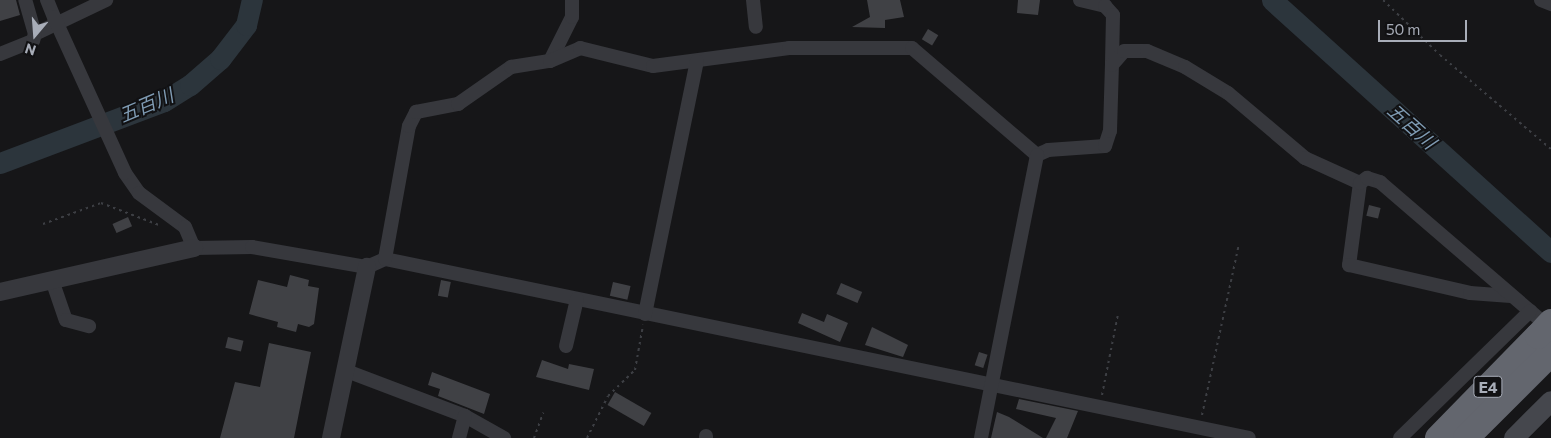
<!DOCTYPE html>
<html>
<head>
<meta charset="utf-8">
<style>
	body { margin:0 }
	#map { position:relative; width:1551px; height:438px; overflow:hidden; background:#161618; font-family:Commissioner,"Noto Sans JP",sans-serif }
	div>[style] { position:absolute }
	.river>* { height:21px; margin:-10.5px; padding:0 10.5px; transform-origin:10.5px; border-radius:10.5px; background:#2c353c }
	.building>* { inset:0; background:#404145; transform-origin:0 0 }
	.path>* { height:2px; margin-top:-1px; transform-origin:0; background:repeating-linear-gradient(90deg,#3d3f44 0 2.5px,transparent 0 6.5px) }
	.minor>* { height:14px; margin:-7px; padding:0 7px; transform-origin:7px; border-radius:7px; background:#37383d }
	.tertiary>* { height:18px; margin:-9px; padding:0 9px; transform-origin:9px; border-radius:9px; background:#37383d }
	.secondary>* { height:20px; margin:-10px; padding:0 10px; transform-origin:10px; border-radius:10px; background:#45474d }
	.motorway>* { height:26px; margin:-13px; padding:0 13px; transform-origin:13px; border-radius:13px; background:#63666e }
	.minor-bridge>* { height:14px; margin:-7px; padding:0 7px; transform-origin:7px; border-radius:7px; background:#37383d }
	.motorway-bridge>* { height:26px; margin:-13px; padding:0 13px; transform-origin:13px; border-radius:13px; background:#63666e }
	span { translate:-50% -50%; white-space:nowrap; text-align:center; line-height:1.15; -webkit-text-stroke:4px #111113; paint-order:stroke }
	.shield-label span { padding:1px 4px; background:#111113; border:1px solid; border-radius:4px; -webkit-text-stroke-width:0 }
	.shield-label { font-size:16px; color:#a8adb8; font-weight:700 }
	.water-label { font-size:19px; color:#7f9bb3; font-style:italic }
	.north { position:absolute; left:10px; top:10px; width:50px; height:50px; -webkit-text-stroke:4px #111113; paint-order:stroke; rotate:198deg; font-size:14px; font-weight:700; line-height:20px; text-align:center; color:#a8adb8 }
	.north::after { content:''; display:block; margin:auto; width:18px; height:22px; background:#a8adb8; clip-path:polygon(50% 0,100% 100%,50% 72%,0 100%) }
	.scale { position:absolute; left:1378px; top:20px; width:89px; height:22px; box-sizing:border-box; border:2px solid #a8adb8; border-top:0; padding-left:6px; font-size:15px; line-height:18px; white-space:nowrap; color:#a8adb8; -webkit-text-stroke:4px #111113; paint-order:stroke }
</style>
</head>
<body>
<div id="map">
	<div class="river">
		<i style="left:1272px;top:0;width:376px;rotate:42.1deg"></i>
		<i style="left:0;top:163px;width:175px;rotate:-20.7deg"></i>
		<i style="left:164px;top:101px;width:31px;rotate:-32deg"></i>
		<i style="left:190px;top:85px;width:40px;rotate:-41deg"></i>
		<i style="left:220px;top:59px;width:43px;rotate:-52.6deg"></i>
		<i style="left:246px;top:25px;width:26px;rotate:-77deg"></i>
	</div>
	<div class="building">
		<i style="clip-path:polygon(0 0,16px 0,20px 15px,0 21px)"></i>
		<i style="clip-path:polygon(867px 0,900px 0,904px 17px,885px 20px,885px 28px,852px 27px,870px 17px)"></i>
		<i style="clip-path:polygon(1018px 0,1040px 0,1038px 15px,1017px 13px)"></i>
		<i style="left:928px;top:29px;width:12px;height:12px;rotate:31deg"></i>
		<i style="left:1369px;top:205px;width:12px;height:11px;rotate:14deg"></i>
		<i style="left:128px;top:217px;width:10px;height:17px;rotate:66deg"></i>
		<i style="clip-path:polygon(290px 275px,309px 280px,308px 286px,319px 288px,314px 324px,309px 327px,298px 324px,296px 332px,277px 327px,278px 322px,249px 314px,258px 280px,287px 287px)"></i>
		<i style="left:441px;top:280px;width:10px;height:16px;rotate:11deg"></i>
		<i style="left:613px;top:282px;width:18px;height:14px;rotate:13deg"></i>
		<i style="left:841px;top:283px;width:23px;height:12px;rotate:23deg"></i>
		<i style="clip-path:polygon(802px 313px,824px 322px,827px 314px,848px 323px,840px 342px,798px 323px)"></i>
		<i style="clip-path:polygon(872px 327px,908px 345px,903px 357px,865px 345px)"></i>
		<i style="left:228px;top:337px;width:16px;height:11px;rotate:14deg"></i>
		<i style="clip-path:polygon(269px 343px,311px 352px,294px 438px,220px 438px,235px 382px,260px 387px)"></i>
		<i style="left:979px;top:352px;width:9px;height:14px;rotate:18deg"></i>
		<i style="clip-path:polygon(542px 360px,568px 369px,569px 364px,594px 369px,589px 390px,536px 377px)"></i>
		<i style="clip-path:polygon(432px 372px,490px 394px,484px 414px,438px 396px,440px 389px,428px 385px)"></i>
		<i style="left:615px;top:392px;width:42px;height:15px;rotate:30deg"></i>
		<i style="clip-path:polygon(1019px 399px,1078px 411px,1067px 438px,1046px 438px,1056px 418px,1016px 409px)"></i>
		<i style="clip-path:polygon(997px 412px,1009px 417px,1043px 438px,991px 438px)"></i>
	</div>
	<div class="path">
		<i style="left:1383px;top:0;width:79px;rotate:44deg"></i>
		<i style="left:1440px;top:55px;width:145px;rotate:40.3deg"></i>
		<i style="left:43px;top:224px;width:62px;rotate:-19.9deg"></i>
		<i style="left:101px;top:203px;width:62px;rotate:20.8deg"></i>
		<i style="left:1102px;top:395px;width:83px;rotate:-78.8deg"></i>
		<i style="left:1202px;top:415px;width:175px;rotate:-77.8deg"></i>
		<i style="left:534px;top:438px;width:27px;rotate:-70deg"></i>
		<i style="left:587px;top:438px;width:47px;rotate:-63.4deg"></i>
		<i style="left:608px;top:396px;width:37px;rotate:-44deg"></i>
		<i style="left:635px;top:370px;width:46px;rotate:-79.9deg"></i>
	</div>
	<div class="minor">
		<i style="left:47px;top:0;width:18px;rotate:68deg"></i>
		<i style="left:753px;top:0;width:27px;rotate:84deg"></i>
		<i style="left:1080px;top:0;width:26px;rotate:13deg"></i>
		<i style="left:1105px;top:6px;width:12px;rotate:48deg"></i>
		<i style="left:1113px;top:15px;width:49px;rotate:91.2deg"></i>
		<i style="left:1541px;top:0;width:11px;rotate:22deg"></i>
		<i style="left:35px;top:34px;width:79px;rotate:-25.6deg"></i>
		<i style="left:0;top:54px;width:35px;rotate:-22deg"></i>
		<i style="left:33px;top:41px;width:7px;rotate:-74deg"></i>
		<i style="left:35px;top:34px;width:35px;rotate:-106deg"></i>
		<i style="left:550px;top:61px;width:49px;rotate:-63.4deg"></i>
		<i style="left:572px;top:17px;width:17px;rotate:-90deg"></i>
		<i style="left:1037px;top:155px;width:12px;rotate:-24deg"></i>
		<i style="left:1048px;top:150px;width:57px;rotate:-4deg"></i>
		<i style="left:1105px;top:146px;width:16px;rotate:-72deg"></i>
		<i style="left:1110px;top:131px;width:66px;rotate:-88.3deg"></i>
		<i style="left:1112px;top:65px;width:18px;rotate:-49deg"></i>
		<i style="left:1124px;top:51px;width:23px"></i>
		<i style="left:1147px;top:51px;width:41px;rotate:22.8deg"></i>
		<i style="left:1185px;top:67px;width:50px;rotate:31.2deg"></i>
		<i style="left:1228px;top:93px;width:101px;rotate:40.2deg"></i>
		<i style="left:1305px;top:158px;width:60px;rotate:24.4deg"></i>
		<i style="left:1360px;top:183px;width:83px;rotate:97.6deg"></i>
		<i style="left:1349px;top:265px;width:124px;rotate:13deg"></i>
		<i style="left:1470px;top:293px;width:41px;rotate:4.2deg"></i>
		<i style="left:125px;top:173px;width:24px;rotate:55deg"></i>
		<i style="left:139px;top:193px;width:57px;rotate:36.5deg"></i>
		<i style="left:185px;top:227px;width:23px;rotate:67deg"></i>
		<i style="left:194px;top:248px;width:58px;rotate:-1deg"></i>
		<i style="left:252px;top:247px;width:117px;rotate:9.9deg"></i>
		<i style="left:367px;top:267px;width:20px;rotate:-24deg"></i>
		<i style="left:385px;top:259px;width:882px;rotate:11.7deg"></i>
		<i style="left:1360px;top:183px;width:9px;rotate:-36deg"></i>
		<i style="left:1367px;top:178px;width:14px;rotate:17deg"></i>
		<i style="left:1380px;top:182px;width:224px;rotate:40.7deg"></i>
		<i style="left:385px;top:259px;width:135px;rotate:-79.8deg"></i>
		<i style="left:409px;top:126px;width:16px;rotate:-63deg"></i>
		<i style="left:416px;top:112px;width:43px;rotate:-10.8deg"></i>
		<i style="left:458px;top:104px;width:65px;rotate:-34.9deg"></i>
		<i style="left:511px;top:67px;width:39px;rotate:-9deg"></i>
		<i style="left:550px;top:61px;width:33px;rotate:-23deg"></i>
		<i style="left:580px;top:48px;width:75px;rotate:13.9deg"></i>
		<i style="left:653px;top:66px;width:137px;rotate:-7.5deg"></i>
		<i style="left:789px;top:48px;width:123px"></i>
		<i style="left:912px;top:48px;width:165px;rotate:40.6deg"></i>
		<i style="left:1037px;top:155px;width:288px;rotate:101.2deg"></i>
		<i style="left:53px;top:283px;width:39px;rotate:71deg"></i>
		<i style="left:66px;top:320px;width:24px;rotate:15deg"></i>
		<i style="left:645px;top:314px;width:258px;rotate:-78.4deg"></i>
		<i style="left:566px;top:346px;width:48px;rotate:-76.8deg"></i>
		<i style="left:344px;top:370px;width:129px;rotate:20.8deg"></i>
		<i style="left:465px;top:416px;width:45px;rotate:29.4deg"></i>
		<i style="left:459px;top:438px;width:23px;rotate:-75deg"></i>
		<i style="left:706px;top:438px;width:2px;rotate:-90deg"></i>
		<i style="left:1400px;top:438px;width:182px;rotate:-44.3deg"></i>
	</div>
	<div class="tertiary">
		<i style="left:0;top:292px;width:199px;rotate:-12.8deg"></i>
		<i style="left:331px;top:438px;width:175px;rotate:-78.1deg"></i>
	</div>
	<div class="secondary">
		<i style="left:1514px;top:438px;width:52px;rotate:-45deg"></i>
	</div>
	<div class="motorway">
		<i style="left:1438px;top:438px;width:143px;rotate:-45.6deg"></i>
		<i style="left:1466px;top:438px;width:120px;rotate:-45deg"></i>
	</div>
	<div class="minor-bridge">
		<i style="left:54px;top:17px;width:171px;rotate:65.5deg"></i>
	</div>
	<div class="motorway-bridge">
		<i style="left:1538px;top:336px;width:19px;rotate:-47deg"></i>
	</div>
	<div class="shield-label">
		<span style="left:1488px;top:387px">E4</span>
	</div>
	<div class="water-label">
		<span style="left:146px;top:105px;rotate:-23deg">五百川</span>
		<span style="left:1412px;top:126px;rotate:42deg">五百川</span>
	</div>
	<div class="north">N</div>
	<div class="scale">50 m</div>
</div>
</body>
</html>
